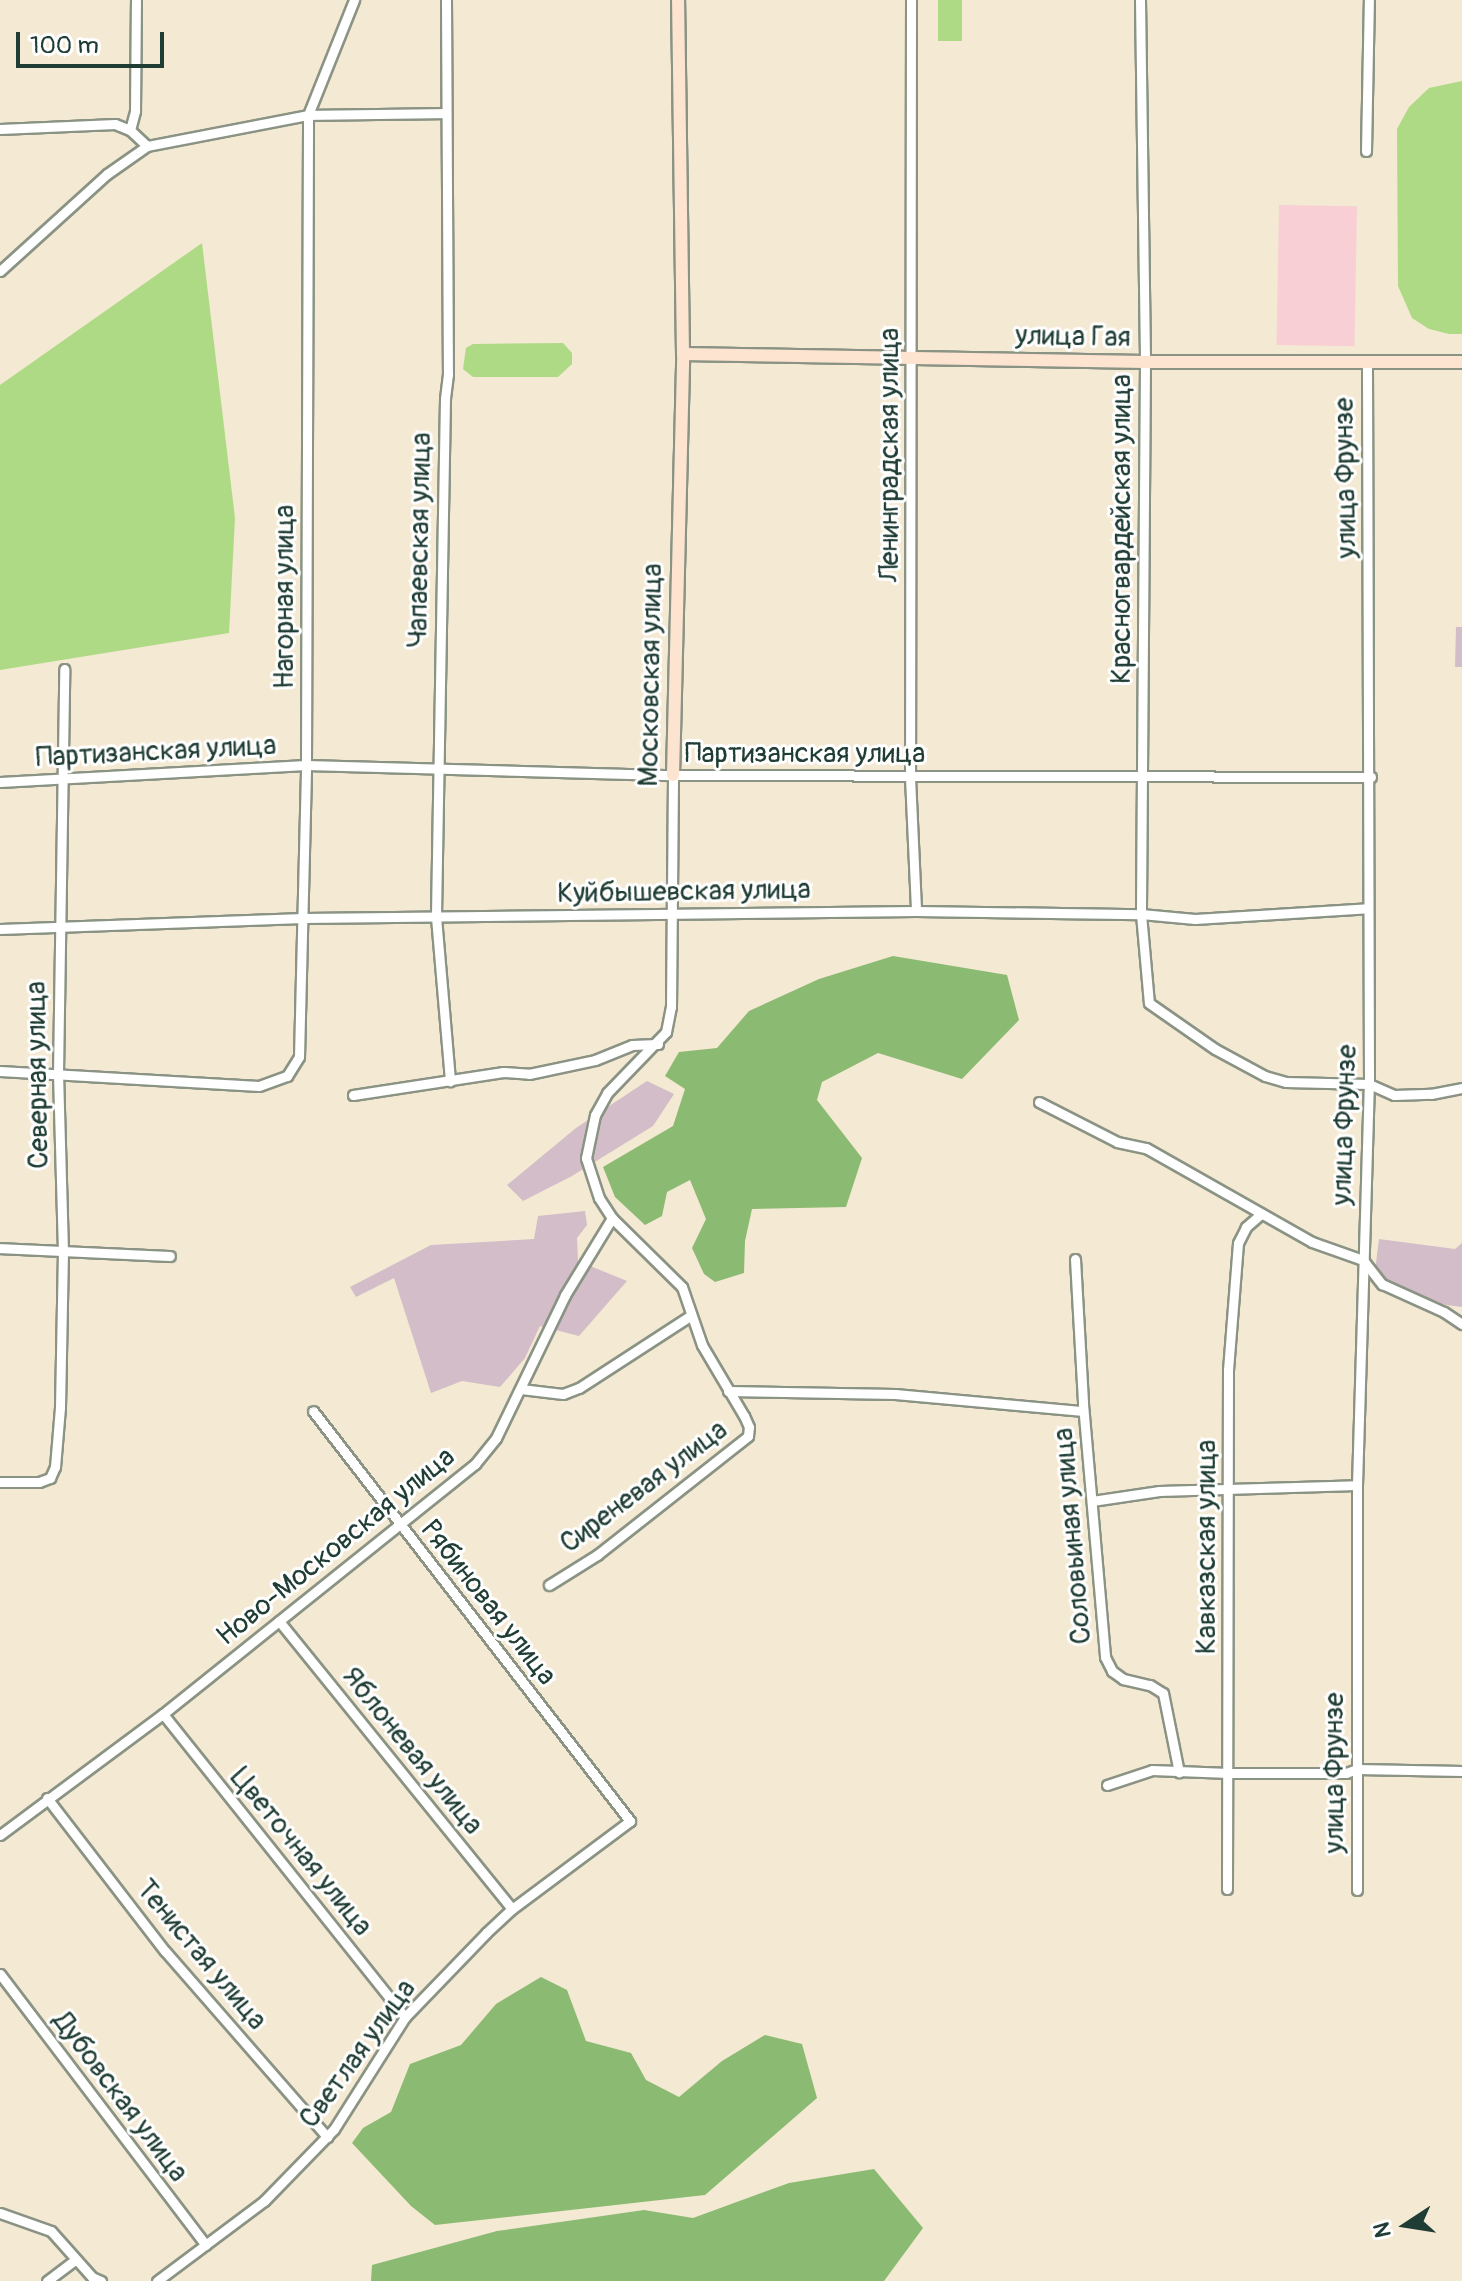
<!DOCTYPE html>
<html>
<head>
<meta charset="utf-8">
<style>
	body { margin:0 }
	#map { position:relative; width:1462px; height:2281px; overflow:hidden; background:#f4e9d3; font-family:Pangolin,sans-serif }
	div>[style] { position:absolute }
	.built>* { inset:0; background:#f7cfd4; transform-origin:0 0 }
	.industrial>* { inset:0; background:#d2bdc8 }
	.green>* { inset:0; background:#afda85; transform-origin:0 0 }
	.forest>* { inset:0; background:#8bba72 }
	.roads { filter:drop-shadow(2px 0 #8a9384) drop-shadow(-2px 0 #8a9384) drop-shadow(0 2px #8a9384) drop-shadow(0 -2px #8a9384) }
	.street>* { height:9px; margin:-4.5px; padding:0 4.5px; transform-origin:4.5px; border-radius:4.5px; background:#fff }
	.secondary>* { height:12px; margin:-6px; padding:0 6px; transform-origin:6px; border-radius:6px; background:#fde4d0 }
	span { translate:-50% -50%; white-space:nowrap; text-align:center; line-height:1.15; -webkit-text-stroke:6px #fff; paint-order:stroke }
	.street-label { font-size:28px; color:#1f3d34 }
	.north { position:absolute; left:1366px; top:2185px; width:80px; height:80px; -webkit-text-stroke:6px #fff; paint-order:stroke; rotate:258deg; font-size:22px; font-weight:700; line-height:32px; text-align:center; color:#1f3d34 }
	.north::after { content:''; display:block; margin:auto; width:28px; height:36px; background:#1f3d34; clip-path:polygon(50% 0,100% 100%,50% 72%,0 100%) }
	.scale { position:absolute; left:16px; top:32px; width:148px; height:36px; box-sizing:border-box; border:4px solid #1f3d34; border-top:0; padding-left:10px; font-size:24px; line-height:28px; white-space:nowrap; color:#1f3d34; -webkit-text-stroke:6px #fff; paint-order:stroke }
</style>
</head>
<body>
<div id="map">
	<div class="built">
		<i style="left:1279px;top:205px;width:78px;height:140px;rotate:1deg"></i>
	</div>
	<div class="industrial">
		<i style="clip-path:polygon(1456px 627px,1462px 627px,1462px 667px,1455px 667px)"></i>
		<i style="clip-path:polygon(647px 1081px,674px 1094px,653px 1126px,572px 1176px,523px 1201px,507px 1185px,576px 1128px)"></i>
		<i style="clip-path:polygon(585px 1211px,587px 1225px,577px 1238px,578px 1261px,627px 1281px,579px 1336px,540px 1326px,525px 1358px,500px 1387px,462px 1381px,431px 1393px,394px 1278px,356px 1297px,350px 1287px,431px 1245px,534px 1239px,538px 1216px)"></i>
		<i style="clip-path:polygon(1379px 1239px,1455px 1249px,1462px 1243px,1462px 1307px,1446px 1305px,1386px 1284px,1375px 1271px)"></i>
	</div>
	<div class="green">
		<i style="left:938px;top:0;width:24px;height:41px"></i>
		<i style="clip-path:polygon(1462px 81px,1462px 334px,1449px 334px,1429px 329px,1412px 318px,1398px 286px,1397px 129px,1409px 107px,1429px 88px)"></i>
		<i style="clip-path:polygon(202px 243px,235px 518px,229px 633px,0 670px,0 385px)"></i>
		<i style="clip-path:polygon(563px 343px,572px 353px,572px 364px,558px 377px,473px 377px,463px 369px,466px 348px,473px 344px)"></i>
	</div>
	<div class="forest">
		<i style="clip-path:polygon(893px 956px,1007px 975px,1019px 1020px,962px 1079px,878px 1053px,822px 1082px,817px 1100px,862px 1158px,846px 1207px,752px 1209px,745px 1241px,744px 1273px,715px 1282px,704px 1274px,692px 1248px,706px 1219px,690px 1180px,667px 1192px,662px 1216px,645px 1225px,615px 1197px,603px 1167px,673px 1126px,685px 1089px,665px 1076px,679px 1052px,717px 1048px,749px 1011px,819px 979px)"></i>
		<i style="clip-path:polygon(541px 1977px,567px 1990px,586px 2041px,631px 2053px,646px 2080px,679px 2097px,722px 2061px,765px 2035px,802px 2044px,817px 2098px,705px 2195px,435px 2225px,411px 2206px,352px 2143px,363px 2128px,391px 2112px,410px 2064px,461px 2045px,496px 2004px)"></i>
		<i style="clip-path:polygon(874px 2169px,923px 2228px,884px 2281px,371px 2281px,372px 2265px,497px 2231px,644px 2210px,693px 2218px,789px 2183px)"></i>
	</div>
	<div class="roads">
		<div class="street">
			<i style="left:446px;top:0;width:374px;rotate:89.7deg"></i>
			<i style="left:448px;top:374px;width:25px;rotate:97deg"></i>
			<i style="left:445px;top:399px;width:518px;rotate:91deg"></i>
			<i style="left:436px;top:917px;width:165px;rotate:85.1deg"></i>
			<i style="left:911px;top:0;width:777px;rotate:90.07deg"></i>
			<i style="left:910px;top:777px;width:134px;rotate:87.4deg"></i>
			<i style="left:1140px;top:0;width:362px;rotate:89.2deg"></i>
			<i style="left:1145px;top:362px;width:552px;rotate:90.42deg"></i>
			<i style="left:1141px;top:914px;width:89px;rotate:84.9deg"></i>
			<i style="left:1149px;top:1003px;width:80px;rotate:34.9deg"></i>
			<i style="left:1215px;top:1049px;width:57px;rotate:28.4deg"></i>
			<i style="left:1265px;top:1076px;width:22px;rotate:16deg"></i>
			<i style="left:1286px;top:1082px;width:83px;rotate:1.4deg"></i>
			<i style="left:1369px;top:1084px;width:27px;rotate:24deg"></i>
			<i style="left:1394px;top:1095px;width:37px;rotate:-2deg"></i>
			<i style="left:1431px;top:1094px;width:32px;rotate:-11deg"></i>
			<i style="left:0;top:129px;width:115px;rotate:-2.5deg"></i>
			<i style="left:115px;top:124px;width:16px;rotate:22deg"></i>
			<i style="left:130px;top:130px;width:23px;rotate:43deg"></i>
			<i style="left:130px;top:130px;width:20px;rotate:-75deg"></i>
			<i style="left:135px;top:111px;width:111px;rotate:-89.5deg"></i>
			<i style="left:1366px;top:151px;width:151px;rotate:-88.9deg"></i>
			<i style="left:0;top:271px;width:144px;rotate:-42.2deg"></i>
			<i style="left:107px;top:174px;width:49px;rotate:-35deg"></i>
			<i style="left:147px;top:146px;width:164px;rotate:-10.9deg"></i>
			<i style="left:308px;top:115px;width:124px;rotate:-68.2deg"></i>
			<i style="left:0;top:782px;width:306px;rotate:-3.2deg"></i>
			<i style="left:306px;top:765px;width:367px;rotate:1.6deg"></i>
			<i style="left:673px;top:775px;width:698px;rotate:0.16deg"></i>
			<i style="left:0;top:929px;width:303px;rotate:-2.1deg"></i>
			<i style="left:303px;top:918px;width:613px;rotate:-0.65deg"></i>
			<i style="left:916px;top:911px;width:225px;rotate:0.8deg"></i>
			<i style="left:1141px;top:914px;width:54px;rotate:5.3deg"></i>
			<i style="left:1195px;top:919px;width:173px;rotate:-3.6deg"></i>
			<i style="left:0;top:1071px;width:259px;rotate:3.3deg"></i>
			<i style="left:259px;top:1086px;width:30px;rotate:-20deg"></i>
			<i style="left:287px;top:1076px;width:22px;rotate:-58deg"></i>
			<i style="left:299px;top:1057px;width:292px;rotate:-88.6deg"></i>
			<i style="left:306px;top:765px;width:650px;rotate:-89.82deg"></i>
			<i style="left:308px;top:115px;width:138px;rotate:-0.8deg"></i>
			<i style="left:353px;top:1095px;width:152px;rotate:-8.7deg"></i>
			<i style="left:503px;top:1072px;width:26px;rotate:4deg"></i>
			<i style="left:529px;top:1074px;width:67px;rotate:-12deg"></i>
			<i style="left:595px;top:1060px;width:40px;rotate:-22deg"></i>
			<i style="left:632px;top:1045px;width:26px;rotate:-2deg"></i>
			<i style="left:1039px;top:1102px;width:88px;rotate:27.1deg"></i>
			<i style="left:1117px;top:1142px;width:30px;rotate:12deg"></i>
			<i style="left:1146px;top:1148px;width:191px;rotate:29.5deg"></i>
			<i style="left:1312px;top:1242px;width:54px;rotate:19.4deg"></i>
			<i style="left:1363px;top:1260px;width:31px;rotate:52deg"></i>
			<i style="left:1382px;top:1284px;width:68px;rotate:24.3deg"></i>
			<i style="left:1444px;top:1312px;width:22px;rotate:34deg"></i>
			<i style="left:0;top:1248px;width:170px;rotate:2.7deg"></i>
			<i style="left:1075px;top:1259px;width:145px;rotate:86.8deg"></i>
			<i style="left:1083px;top:1404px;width:254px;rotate:85deg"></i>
			<i style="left:1105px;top:1657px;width:16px;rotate:63deg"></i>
			<i style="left:1112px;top:1671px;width:14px;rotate:36deg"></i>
			<i style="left:1123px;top:1679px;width:28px;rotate:13deg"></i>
			<i style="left:1150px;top:1685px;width:15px;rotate:32deg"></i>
			<i style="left:1163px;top:1693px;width:81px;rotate:78.6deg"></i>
			<i style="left:521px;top:1389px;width:42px;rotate:6.8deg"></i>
			<i style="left:563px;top:1394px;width:17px;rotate:-21deg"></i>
			<i style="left:579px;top:1388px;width:132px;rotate:-33deg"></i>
			<i style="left:728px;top:1391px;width:167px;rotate:1deg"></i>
			<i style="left:895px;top:1394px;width:189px;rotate:5.2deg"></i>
			<i style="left:0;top:1482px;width:39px"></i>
			<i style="left:39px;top:1482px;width:12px;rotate:-20deg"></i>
			<i style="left:50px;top:1478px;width:12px;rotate:-66deg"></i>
			<i style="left:55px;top:1467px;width:60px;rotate:-85.2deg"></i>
			<i style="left:60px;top:1407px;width:155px;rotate:-88.9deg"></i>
			<i style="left:63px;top:1252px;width:179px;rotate:-91.6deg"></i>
			<i style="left:58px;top:1073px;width:404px;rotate:-89.1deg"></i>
			<i style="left:1092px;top:1501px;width:68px;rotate:-8.5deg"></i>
			<i style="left:1159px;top:1491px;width:198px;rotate:-1.7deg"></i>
			<i style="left:549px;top:1585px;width:57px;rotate:-32deg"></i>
			<i style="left:597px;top:1555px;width:192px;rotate:-38.2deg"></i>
			<i style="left:748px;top:1436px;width:9px;rotate:-84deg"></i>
			<i style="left:749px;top:1427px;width:12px;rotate:-114deg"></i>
			<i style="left:744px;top:1416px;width:82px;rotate:-120.6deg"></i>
			<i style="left:702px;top:1345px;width:61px;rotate:-109deg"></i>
			<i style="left:682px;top:1287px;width:98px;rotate:-135.4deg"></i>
			<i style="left:612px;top:1218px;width:24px;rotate:-123deg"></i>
			<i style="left:599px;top:1198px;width:42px;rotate:-108deg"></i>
			<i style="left:586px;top:1158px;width:44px;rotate:-78.2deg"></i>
			<i style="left:595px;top:1115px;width:25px;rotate:-61deg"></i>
			<i style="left:607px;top:1093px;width:85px;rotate:-46deg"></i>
			<i style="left:666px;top:1032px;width:25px;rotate:-79deg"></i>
			<i style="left:671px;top:1007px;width:232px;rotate:-89.5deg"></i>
			<i style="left:279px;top:1621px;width:370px;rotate:51deg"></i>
			<i style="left:163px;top:1714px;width:388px;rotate:51.4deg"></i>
			<i style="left:1107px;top:1785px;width:47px;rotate:-18.4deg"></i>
			<i style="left:1152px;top:1770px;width:77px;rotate:2.2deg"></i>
			<i style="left:1229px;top:1773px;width:117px"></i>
			<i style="left:1346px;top:1773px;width:12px;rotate:-20deg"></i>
			<i style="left:1357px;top:1769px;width:105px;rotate:1.1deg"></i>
			<i style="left:47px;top:1798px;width:193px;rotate:52.4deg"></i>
			<i style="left:165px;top:1951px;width:247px;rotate:48.9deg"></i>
			<i style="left:0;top:1835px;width:203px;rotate:-36.6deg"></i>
			<i style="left:163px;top:1714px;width:400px;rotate:-38.7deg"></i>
			<i style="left:475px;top:1464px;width:33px;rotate:-51deg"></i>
			<i style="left:496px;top:1438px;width:159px;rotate:-64.2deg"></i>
			<i style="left:565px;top:1295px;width:90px;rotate:-58.6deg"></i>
			<i style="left:1227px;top:1889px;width:519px;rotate:-89.89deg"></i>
			<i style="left:1228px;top:1370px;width:127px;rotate:-85.5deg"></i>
			<i style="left:1238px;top:1243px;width:18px;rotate:-63deg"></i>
			<i style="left:1246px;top:1227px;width:20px;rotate:-41deg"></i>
			<i style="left:1357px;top:1890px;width:405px;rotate:-90deg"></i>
			<i style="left:1357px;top:1485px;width:401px;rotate:-88.3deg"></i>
			<i style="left:1369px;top:1084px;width:723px;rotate:-90.16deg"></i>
			<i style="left:0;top:1974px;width:340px;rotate:52.8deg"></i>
			<i style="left:0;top:2213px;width:54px;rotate:19.4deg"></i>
			<i style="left:51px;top:2231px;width:62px;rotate:48.3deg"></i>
			<i style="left:92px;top:2277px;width:10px;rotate:24deg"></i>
			<i style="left:47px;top:2281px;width:36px;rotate:-37deg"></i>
			<i style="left:157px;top:2281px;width:134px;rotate:-36.8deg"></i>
			<i style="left:264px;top:2201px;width:100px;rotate:-45.8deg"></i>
			<i style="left:334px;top:2129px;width:133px;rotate:-57.6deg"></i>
			<i style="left:405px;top:2017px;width:117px;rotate:-46deg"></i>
			<i style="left:486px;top:1933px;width:35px;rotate:-43deg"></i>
			<i style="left:512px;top:1909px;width:147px;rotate:-36.7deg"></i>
			<i style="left:630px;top:1821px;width:518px;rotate:-127.71deg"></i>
		</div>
		<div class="secondary">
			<i style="left:683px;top:354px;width:462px;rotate:1deg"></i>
			<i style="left:1145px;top:362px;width:317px"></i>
			<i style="left:673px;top:775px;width:421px;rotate:-88.6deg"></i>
			<i style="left:683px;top:354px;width:354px;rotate:-90.8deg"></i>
		</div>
	</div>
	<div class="street-label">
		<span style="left:1073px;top:337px;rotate:1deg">улица Гая</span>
		<span style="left:890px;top:455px;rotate:-90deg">Ленинградская улица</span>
		<span style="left:1346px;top:478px;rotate:-91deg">улица Фрунзе</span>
		<span style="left:1122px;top:529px;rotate:-90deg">Красногвардейская улица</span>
		<span style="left:420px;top:540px;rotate:-89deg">Чапаевская улица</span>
		<span style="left:285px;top:597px;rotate:-90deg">Нагорная улица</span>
		<span style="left:651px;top:675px;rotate:-89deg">Московская улица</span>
		<span style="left:156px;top:752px;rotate:-3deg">Партизанская улица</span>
		<span style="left:805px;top:754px">Партизанская улица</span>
		<span style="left:684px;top:892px;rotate:-1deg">Куйбышевская улица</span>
		<span style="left:38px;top:1075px;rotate:-91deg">Северная улица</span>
		<span style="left:1345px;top:1125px;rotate:-88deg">улица Фрунзе</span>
		<span style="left:644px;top:1487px;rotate:-37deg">Сиреневая улица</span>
		<span style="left:1073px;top:1536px;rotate:-95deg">Соловьиная улица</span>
		<span style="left:336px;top:1547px;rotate:-39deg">Ново-Московская улица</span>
		<span style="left:1207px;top:1547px;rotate:-90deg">Кавказская улица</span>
		<span style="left:488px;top:1603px;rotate:52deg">Рябиновая улица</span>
		<span style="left:412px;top:1751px;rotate:51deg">Яблоневая улица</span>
		<span style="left:1335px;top:1773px;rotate:-90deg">улица Фрунзе</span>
		<span style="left:301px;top:1852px;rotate:51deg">Цветочная улица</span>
		<span style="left:201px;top:1955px;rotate:50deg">Тенистая улица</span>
		<span style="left:358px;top:2054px;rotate:-54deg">Светлая улица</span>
		<span style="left:120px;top:2097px;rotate:53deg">Дубовская улица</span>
	</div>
	<div class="north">N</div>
	<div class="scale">100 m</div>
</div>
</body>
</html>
